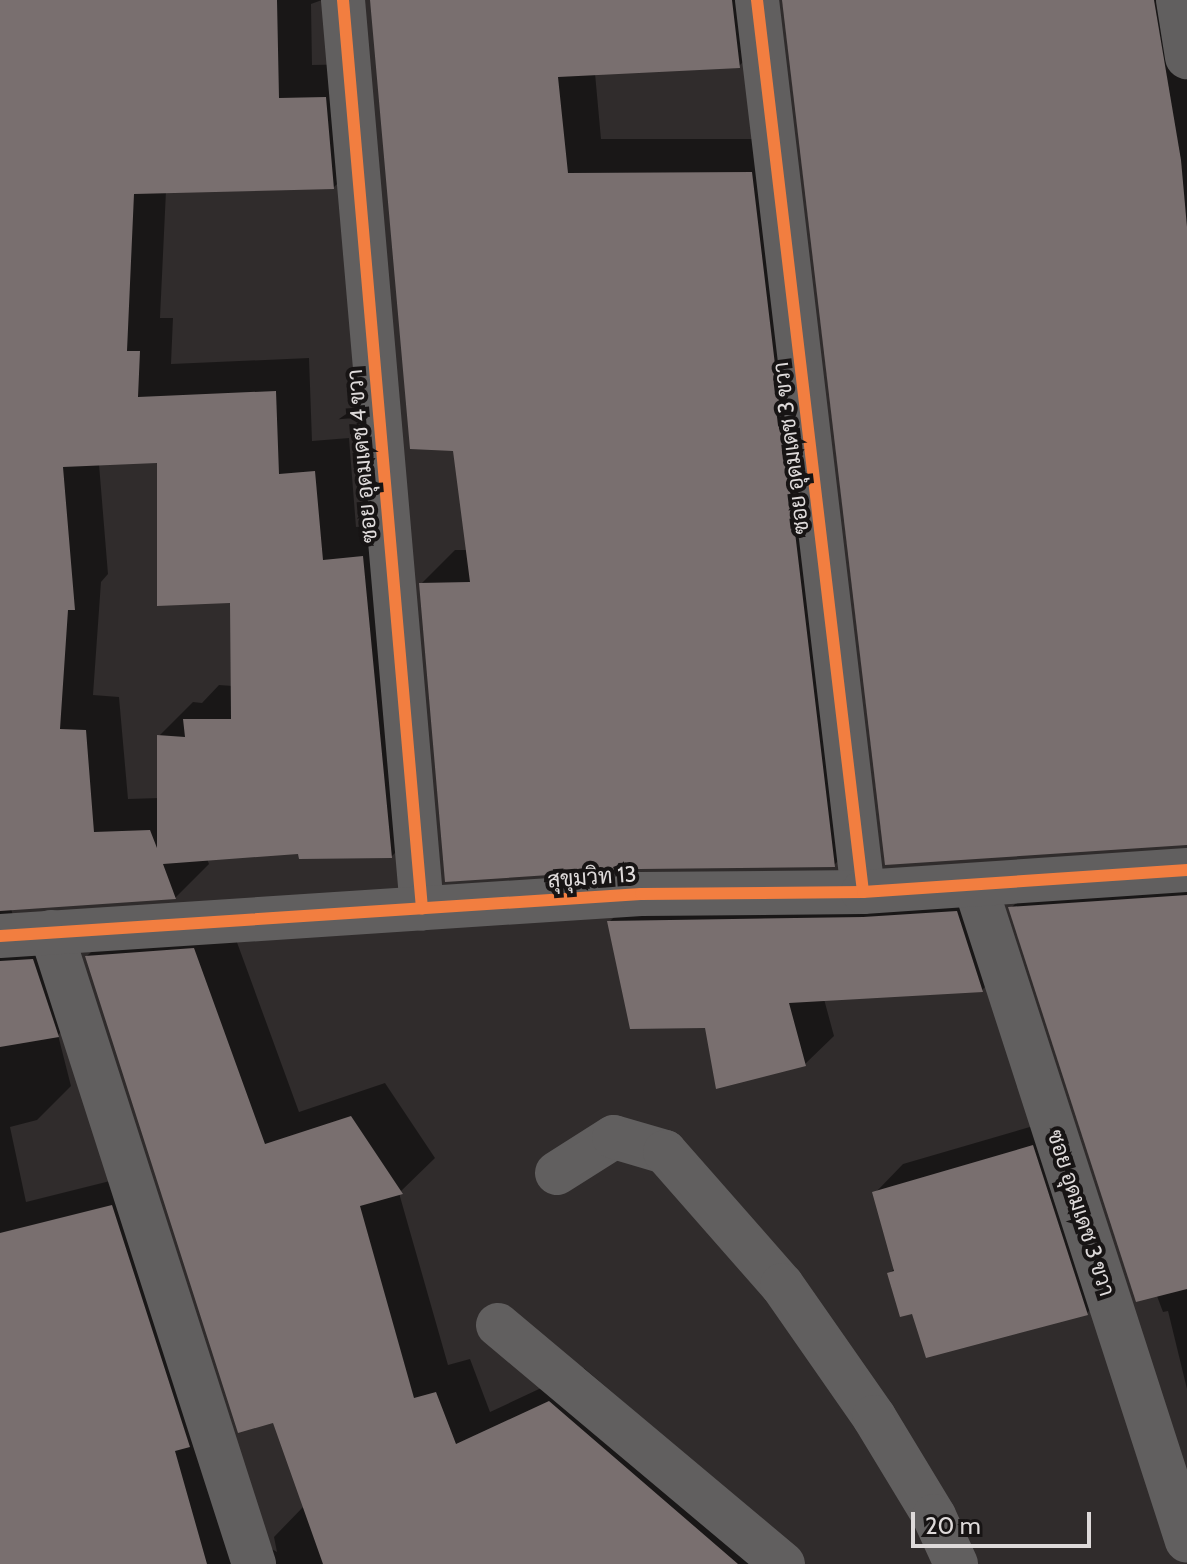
<!DOCTYPE html>
<html>
<head>
<meta charset="utf-8">
<style>
	body { margin:0 }
	#map { position:relative; width:1187px; height:1564px; overflow:hidden; background:#302c2c; font-family:Cabin,Sarabun,sans-serif }
	div>[style] { position:absolute }
	.shadow>* { inset:0; background:#0007 }
	.building>* { inset:0; background:#796f6f }
	.minor>* { height:44px; margin:-22px; padding:0 22px; transform-origin:22px; border-radius:22px; background:#615f5f }
	.cycleway>* { height:12px; margin:-6px; padding:0 6px; transform-origin:6px; border-radius:6px; background:#f27e40 }
	span { translate:-50% -50%; white-space:nowrap; text-align:center; line-height:1.15; -webkit-text-stroke:8px #171414; paint-order:stroke }
	.street-label { font-size:22px; color:#dedada }
	.scale { position:absolute; left:911px; top:1512px; width:180px; height:36px; box-sizing:border-box; border:4px solid #dedada; border-top:0; padding-left:10px; font-size:24px; line-height:28px; white-space:nowrap; color:#dedada; -webkit-text-stroke:6px #171414; paint-order:stroke }
</style>
</head>
<body>
<div id="map">
	<div class="shadow">
		<i style="clip-path:polygon(evenodd,0 0,322px 0,311px 4px,312px 65px,360px 64px,368px 153px,334px 187px,166px 191px,160px 318px,173px 318px,171px 364px,309px 358px,312px 441px,349px 438px,356px 527px,397px 523px,426px 822px,392px 856px,300px 852px,207px 859px,209px 864px,175px 898px,11px 908px,13px 916px,92px 1001px,58px 1035px,71px 1086px,37px 1120px,10px 1127px,26px 1202px,146px 1172px,270px 1548px,277px 1552px,274px 1537px,304px 1506px,274px 1421px,87px 956px,121px 922px,227px 915px,299px 1112px,385px 1083px,435px 1158px,399px 1193px,448px 1365px,470px 1359px,490px 1412px,584px 1368px,763px 1522px,771px 1564px,0 1564px,0 0,159px 461px,232px 601px,233px 686px,219px 685px,202px 703px,193px 702px,159px 736px,159px 798px,128px 799px,119px 697px,93px 695px,101px 582px,108px 574px,99px 464px,159px 461px)"></i>
		<i style="clip-path:polygon(370px 0,771px 0,773px 32px,739px 66px,595px 73px,601px 139px,786px 139px,868px 831px,834px 865px,421px 584px,455px 550px,468px 550px,455px 449px)"></i>
		<i style="clip-path:polygon(784px 0,1187px 0,1187px 843px)"></i>
		<i style="clip-path:polygon(1187px 864px,1187px 1389px,1168px 1311px,1163px 1312px,1011px 908px,1045px 874px)"></i>
		<i style="clip-path:polygon(985px 883px,1011px 961px,982px 990px,824px 999px,834px 1036px,805px 1064px,707px 1026px,609px 922px,638px 894px)"></i>
		<i style="clip-path:polygon(1061px 1118px,1115px 1285px,1087px 1313px,913px 1311px,890px 1273px,895px 1268px,875px 1193px,903px 1164px)"></i>
	</div>
	<div class="building">
		<i style="clip-path:polygon(evenodd,0 0,277px 0,279px 98px,326px 97px,334px 189px,134px 194px,127px 351px,140px 351px,138px 397px,276px 391px,279px 474px,315px 471px,323px 560px,363px 556px,392px 858px,299px 859px,298px 854px,163px 864px,176px 899px,0 911px,0 0,157px 463px,157px 606px,230px 603px,231px 719px,183px 719px,185px 737px,157px 735px,157px 848px,150px 830px,94px 832px,86px 730px,60px 729px,68px 610px,75px 610px,63px 467px,157px 463px)"></i>
		<i style="clip-path:polygon(370px 0,732px 0,740px 68px,558px 77px,568px 173px,752px 172px,835px 867px,639px 869px,445px 882px,419px 583px,470px 582px,453px 451px,410px 449px)"></i>
		<i style="clip-path:polygon(782px 0,1154px 0,1181px 160px,1187px 227px,1187px 845px,885px 865px)"></i>
		<i style="clip-path:polygon(1187px 895px,1187px 1289px,1136px 1302px,1008px 907px)"></i>
		<i style="clip-path:polygon(957px 911px,983px 992px,789px 1003px,806px 1066px,716px 1089px,705px 1028px,630px 1029px,607px 921px,863px 917px)"></i>
		<i style="clip-path:polygon(194px 948px,265px 1144px,351px 1116px,403px 1194px,360px 1206px,414px 1398px,436px 1392px,456px 1444px,549px 1401px,738px 1564px,323px 1564px,273px 1423px,238px 1433px,85px 956px)"></i>
		<i style="clip-path:polygon(33px 959px,59px 1037px,0 1047px,0 961px)"></i>
		<i style="clip-path:polygon(1033px 1145px,1088px 1315px,926px 1358px,912px 1314px,900px 1317px,887px 1273px,894px 1271px,872px 1192px)"></i>
		<i style="clip-path:polygon(112px 1205px,190px 1447px,175px 1451px,207px 1564px,0 1564px,0 1233px)"></i>
	</div>
	<div class="minor">
		<i style="left:343px;top:0;width:912px;rotate:85.03deg"></i>
		<i style="left:757px;top:0;width:898px;rotate:83.22deg"></i>
		<i style="left:1178px;top:0;width:58px;rotate:81deg"></i>
		<i style="left:975px;top:885px;width:689px;rotate:72.09deg"></i>
		<i style="left:51px;top:932px;width:664px;rotate:72.19deg"></i>
		<i style="left:0;top:936px;width:642px;rotate:-3.75deg"></i>
		<i style="left:641px;top:894px;width:222px;rotate:-0.5deg"></i>
		<i style="left:863px;top:892px;width:325px;rotate:-3.9deg"></i>
		<i style="left:557px;top:1173px;width:67px;rotate:-32.3deg"></i>
		<i style="left:614px;top:1137px;width:53px;rotate:16.4deg"></i>
		<i style="left:665px;top:1152px;width:177px;rotate:48.7deg"></i>
		<i style="left:782px;top:1285px;width:161px;rotate:55.1deg"></i>
		<i style="left:874px;top:1417px;width:116px;rotate:58.8deg"></i>
		<i style="left:934px;top:1516px;width:53px;rotate:65.4deg"></i>
		<i style="left:498px;top:1325px;width:372px;rotate:40deg"></i>
	</div>
	<div class="cycleway">
		<i style="left:343px;top:0;width:912px;rotate:85.03deg"></i>
		<i style="left:757px;top:0;width:898px;rotate:83.22deg"></i>
		<i style="left:0;top:936px;width:642px;rotate:-3.75deg"></i>
		<i style="left:641px;top:894px;width:222px;rotate:-0.5deg"></i>
		<i style="left:863px;top:892px;width:325px;rotate:-3.9deg"></i>
	</div>
	<div class="street-label">
		<span style="left:791px;top:448px;rotate:-97deg">ซอย อุดมเดช 3 ขวา</span>
		<span style="left:362px;top:456px;rotate:-95deg">ซอย อุดมเดช 4 ขวา</span>
		<span style="left:592px;top:877px;rotate:-4deg">สุขุมวิท 13</span>
		<span style="left:1081px;top:1213px;rotate:72deg">ซอย อุดมเดช 3 ขวา</span>
	</div>
	<div class="scale">20 m</div>
</div>
</body>
</html>
